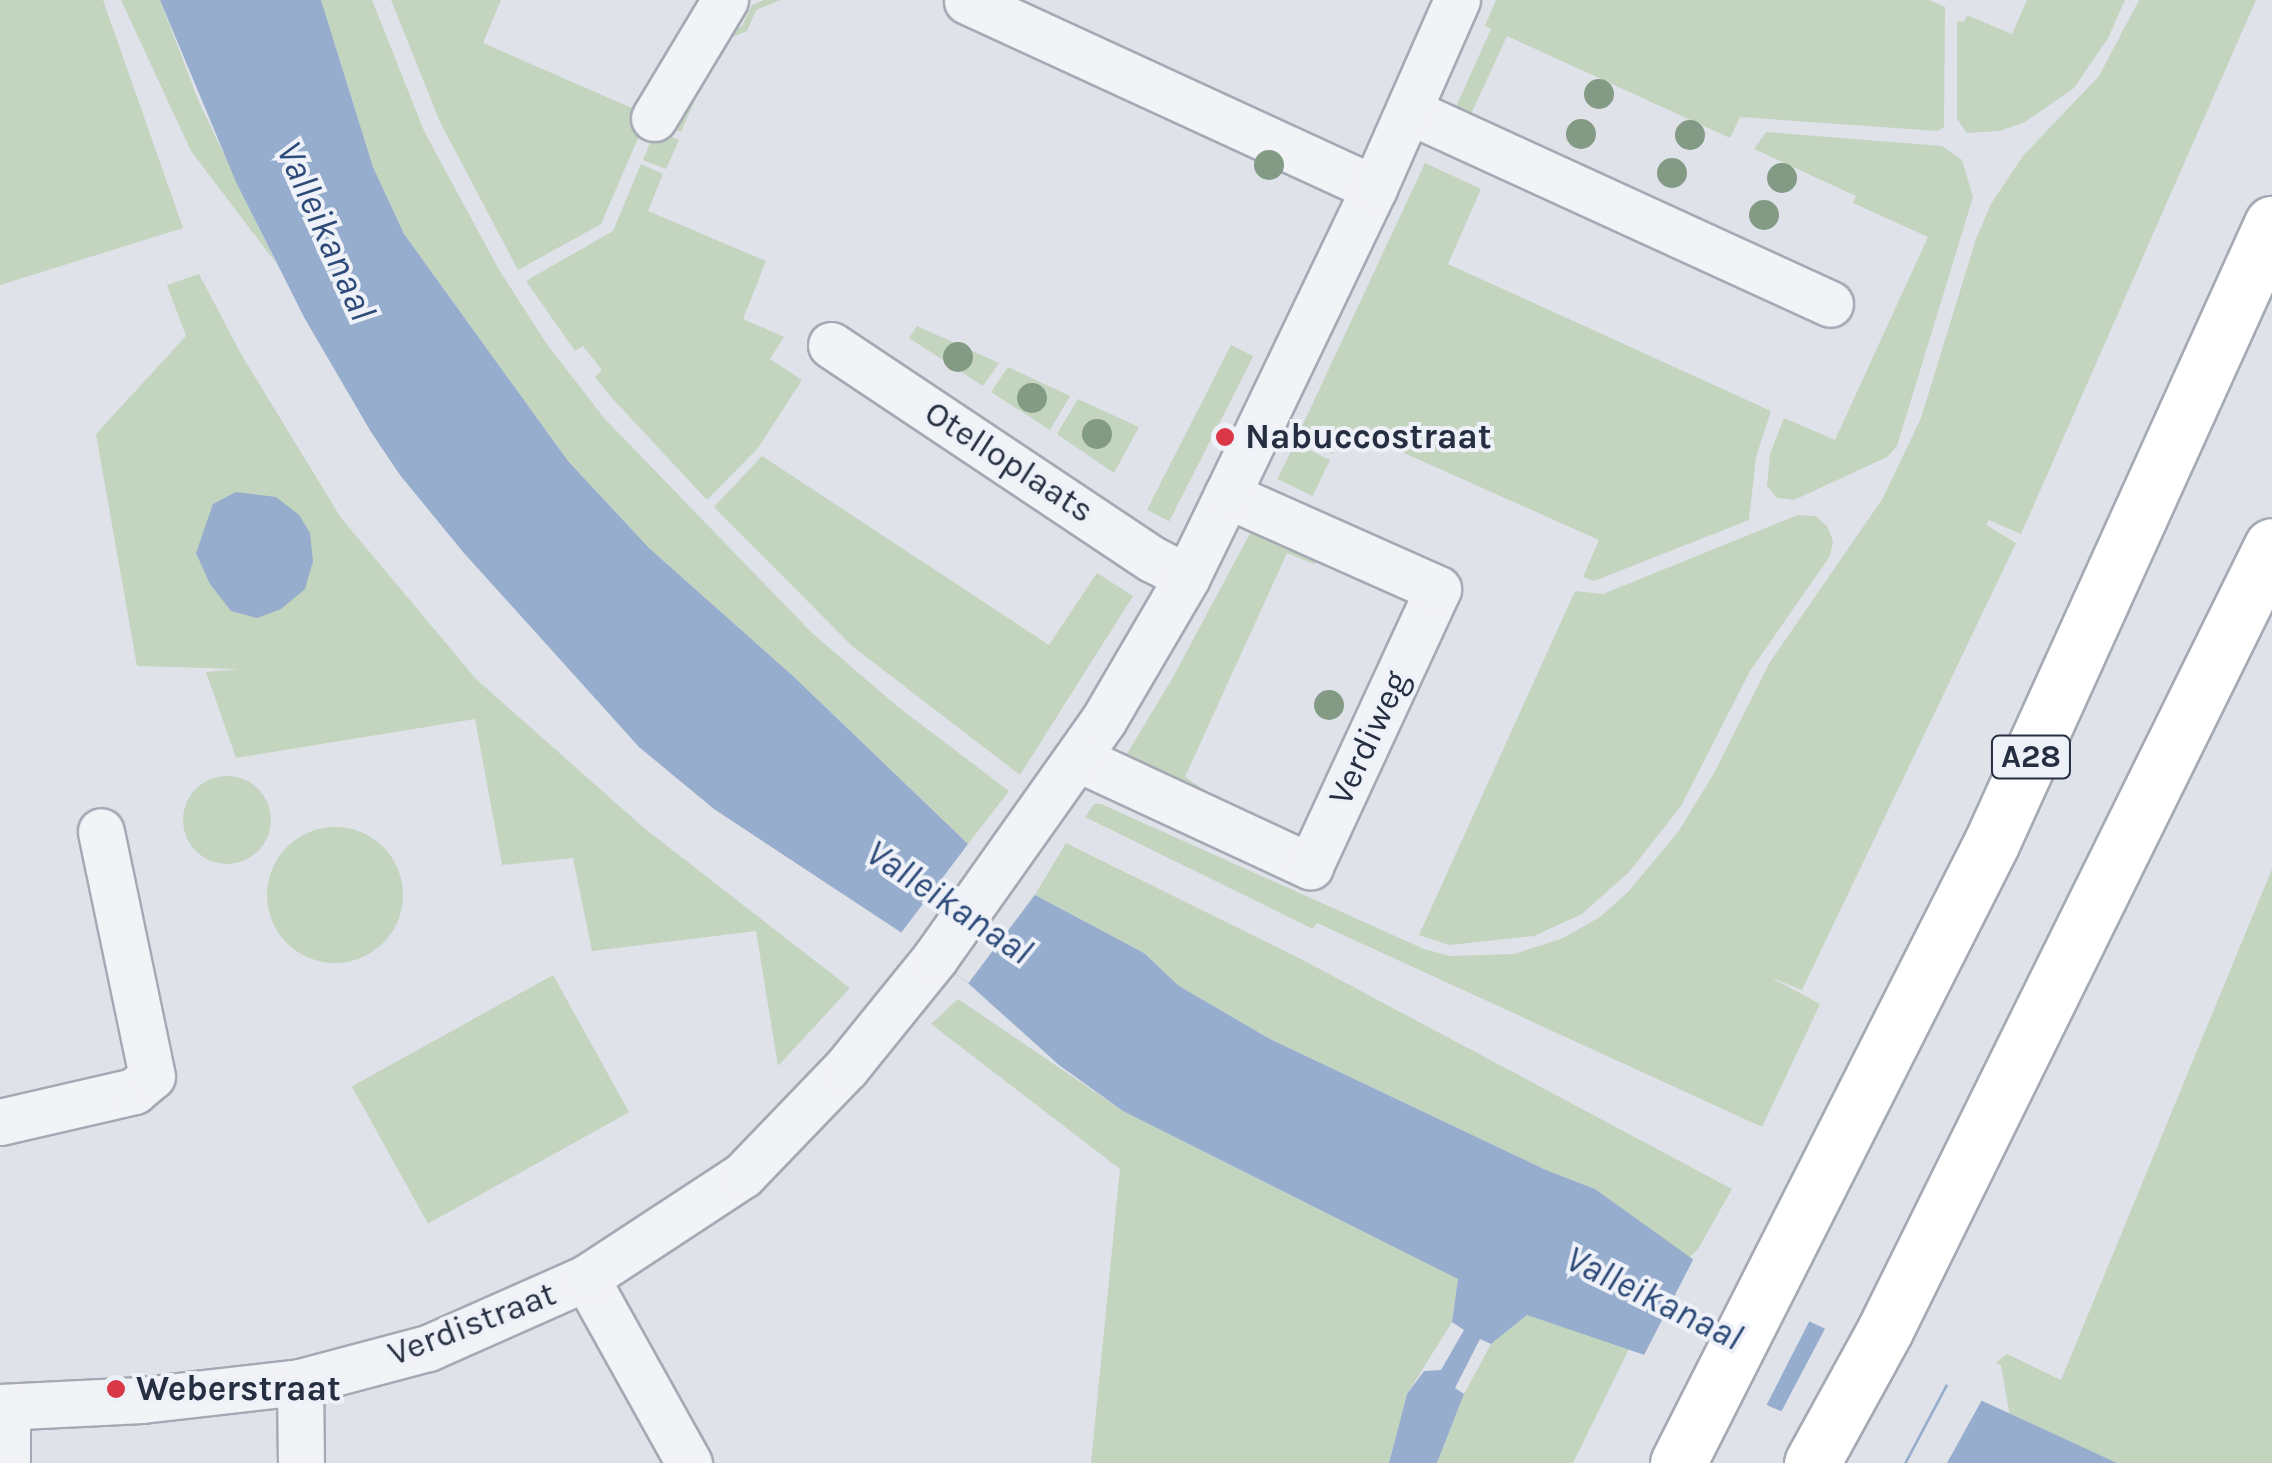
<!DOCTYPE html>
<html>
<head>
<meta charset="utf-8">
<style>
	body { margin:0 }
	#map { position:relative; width:2272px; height:1463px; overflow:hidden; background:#dfe2e9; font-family:Karla,sans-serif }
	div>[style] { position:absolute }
	.green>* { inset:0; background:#c3d4bf; transform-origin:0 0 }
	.round { border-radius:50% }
	.water>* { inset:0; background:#96adcd }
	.pier>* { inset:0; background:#dfe2e9; transform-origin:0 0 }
	.roads { filter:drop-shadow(2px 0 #a4a9b4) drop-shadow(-2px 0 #a4a9b4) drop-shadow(0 2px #a4a9b4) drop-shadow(0 -2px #a4a9b4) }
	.minor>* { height:45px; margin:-22.5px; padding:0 22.5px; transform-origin:22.5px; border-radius:22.5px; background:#f2f3f7 }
	.highway>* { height:55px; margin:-27.5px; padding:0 27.5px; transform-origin:27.5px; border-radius:27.5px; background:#fff }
	.trees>* { width:30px; height:30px; margin:-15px; border-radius:50%; background:#839a84 }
	.dots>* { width:28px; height:28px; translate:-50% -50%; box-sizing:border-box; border:5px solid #eef1f7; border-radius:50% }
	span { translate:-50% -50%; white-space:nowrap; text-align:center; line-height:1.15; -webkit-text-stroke:8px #eef1f7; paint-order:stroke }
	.shield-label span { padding:2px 8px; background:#eef1f7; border:2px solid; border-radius:8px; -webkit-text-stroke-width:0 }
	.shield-label { font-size:32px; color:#262f42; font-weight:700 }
	.poi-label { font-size:35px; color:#262f42; font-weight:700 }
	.left { translate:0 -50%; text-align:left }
	.street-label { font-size:35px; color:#262f42 }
	.water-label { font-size:38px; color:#2d4a79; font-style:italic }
</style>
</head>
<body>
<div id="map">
	<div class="green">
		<i style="clip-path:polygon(0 0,103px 0,183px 228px,0 285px)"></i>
		<i style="clip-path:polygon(121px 0,160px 0,199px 102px,276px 263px,191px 151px)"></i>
		<i style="clip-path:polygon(321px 0,372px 0,424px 131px,498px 268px,546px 343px,604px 418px,811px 632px,898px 707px,1009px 791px,968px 844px,793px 676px,649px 548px,568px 461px,404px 234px,373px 167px)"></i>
		<i style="clip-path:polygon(391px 0,501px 0,483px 43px,648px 115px,601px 224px,518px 270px,440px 122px)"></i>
		<i style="clip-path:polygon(764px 0,781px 0,756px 10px,747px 31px,720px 42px,681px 132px,670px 127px,667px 135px,679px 140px,666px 169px,643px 160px,664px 108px,715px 37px,742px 26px,752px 5px)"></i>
		<i style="clip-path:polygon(1496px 0,1929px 0,1945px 7px,1944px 127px,1938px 131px,1740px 117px,1730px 138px,1507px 36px,1471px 114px,1456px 107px,1491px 29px,1485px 26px)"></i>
		<i style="clip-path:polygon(2027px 0,2125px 0,2108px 38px,2074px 88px,2025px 122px,2000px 131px,1967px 133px,1957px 119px,1957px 21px,1964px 22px,1967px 15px,2012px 34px)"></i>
		<i style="clip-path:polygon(2139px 0,2256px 0,2021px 534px,1989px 520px,1986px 525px,2016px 543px,1802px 990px,1770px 977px,1820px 1004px,1762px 1127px,1317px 923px,1313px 929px,1085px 817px,1094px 804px,1101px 804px,1424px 949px,1450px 956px,1514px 954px,1561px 939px,1600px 917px,1628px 892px,1678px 832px,1713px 775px,1770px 662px,1883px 498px,1921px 418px,1976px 239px,1991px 204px,2023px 156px,2099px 76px)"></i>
		<i style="clip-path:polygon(1766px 132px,1942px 146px,1962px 160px,1973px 197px,1897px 446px,1887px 457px,1794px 500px,1777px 498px,1767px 486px,1770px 454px,1784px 418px,1835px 440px,1928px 237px,1853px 203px,1856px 196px,1754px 149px)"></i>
		<i style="clip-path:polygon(1425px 163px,1481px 189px,1448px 264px,1771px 411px,1756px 457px,1749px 520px,1594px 581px,1583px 577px,1599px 540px,1346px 427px,1333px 454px,1297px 437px)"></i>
		<i style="clip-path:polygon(641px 164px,663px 174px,648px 211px,766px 261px,743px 319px,784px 337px,770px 359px,802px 380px,758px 448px,707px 500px,612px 398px,595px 377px,602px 370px,583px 346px,575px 351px,526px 281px,613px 231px)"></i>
		<i style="clip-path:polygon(199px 274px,241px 354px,341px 518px,476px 679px,644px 828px,850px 988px,778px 1066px,756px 931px,592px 951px,573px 858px,502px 865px,475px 719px,236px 758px,206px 672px,239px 669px,137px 666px,96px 434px,186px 336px,167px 285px)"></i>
		<i style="clip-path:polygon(917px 326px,999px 363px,983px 386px,909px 338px)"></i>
		<i style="left:1231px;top:345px;width:25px;height:185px;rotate:27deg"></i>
		<i style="clip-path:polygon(1008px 367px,1070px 396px,1050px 430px,991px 392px)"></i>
		<i style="clip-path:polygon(1078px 399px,1139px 427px,1114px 473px,1057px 434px)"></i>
		<i style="left:1295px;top:443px;width:39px;height:40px;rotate:26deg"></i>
		<i style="clip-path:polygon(762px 456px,1049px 645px,1097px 573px,1133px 596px,1020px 775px,852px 646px,714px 507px)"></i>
		<i style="clip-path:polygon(1798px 515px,1815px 516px,1827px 526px,1833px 541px,1830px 556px,1750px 671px,1681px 806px,1629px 872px,1582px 914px,1534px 936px,1449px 945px,1419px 935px,1575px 591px,1603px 594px)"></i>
		<i style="clip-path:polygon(1254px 526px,1321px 560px,1314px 564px,1287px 553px,1185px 777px,1213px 796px,1122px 762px,1172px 679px)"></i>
		<i class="round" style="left:183px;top:776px;width:88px;height:88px"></i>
		<i class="round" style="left:267px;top:827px;width:136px;height:136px"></i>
		<i style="clip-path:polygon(1066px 843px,1299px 958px,1732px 1189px,1698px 1249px,1689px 1258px,1595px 1189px,1546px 1170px,1270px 1039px,1179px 986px,1144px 953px,1035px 895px)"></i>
		<i style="clip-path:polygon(2272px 869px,2272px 1463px,2116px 1463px,2010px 1417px,2001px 1365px,1996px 1363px,2007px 1354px,2061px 1380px)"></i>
		<i style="left:553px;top:975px;width:157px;height:230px;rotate:61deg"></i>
		<i style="clip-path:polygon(958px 999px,1123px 1111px,1458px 1279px,1452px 1322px,1407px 1394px,1389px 1463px,1091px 1463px,1120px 1169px,931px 1024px)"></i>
		<i style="clip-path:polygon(1527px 1315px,1629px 1349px,1573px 1463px,1437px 1463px,1464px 1394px,1491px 1344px)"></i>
	</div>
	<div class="water">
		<i style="clip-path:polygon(160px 0,321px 0,373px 167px,404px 234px,568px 461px,649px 548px,793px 676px,968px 844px,1035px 895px,1144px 953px,1179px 986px,1270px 1039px,1546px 1170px,1595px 1189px,1726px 1283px,2117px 1463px,1902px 1463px,1671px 1364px,1527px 1315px,1491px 1344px,1480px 1339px,1455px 1388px,1464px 1394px,1437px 1463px,1389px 1463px,1407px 1394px,1424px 1371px,1441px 1370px,1464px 1330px,1452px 1322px,1458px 1279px,1123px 1111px,1059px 1065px,969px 984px,902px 933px,714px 809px,639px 747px,463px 552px,400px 475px,371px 432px,305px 319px,236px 182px)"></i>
		<i style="clip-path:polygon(236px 492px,276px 497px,299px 515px,310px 533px,313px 561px,305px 589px,281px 609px,257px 618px,231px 611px,210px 584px,196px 553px,213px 504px)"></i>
	</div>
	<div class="pier">
		<i style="left:968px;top:844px;width:84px;height:111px;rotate:37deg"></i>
		<i style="clip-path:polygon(1695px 1256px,1728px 1279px,1811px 1318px,1764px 1410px,1642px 1359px)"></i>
		<i style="clip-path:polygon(1827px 1325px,1948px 1380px,1904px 1463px,1889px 1463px,1779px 1416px)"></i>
		<i style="clip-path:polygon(1950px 1382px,1983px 1398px,1947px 1463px,1907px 1463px)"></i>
	</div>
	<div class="roads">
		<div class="minor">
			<i style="left:967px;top:1px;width:448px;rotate:24.7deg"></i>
			<i style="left:1409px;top:111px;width:463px;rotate:24.6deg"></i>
			<i style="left:654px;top:118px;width:138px;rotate:-59deg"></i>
			<i style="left:831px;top:345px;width:386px;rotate:33.7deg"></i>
			<i style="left:1152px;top:559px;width:39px;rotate:27deg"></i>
			<i style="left:1079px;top:759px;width:255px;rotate:24.9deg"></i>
			<i style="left:1310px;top:866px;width:305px;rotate:-65.2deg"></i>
			<i style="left:1438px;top:589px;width:231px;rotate:-156deg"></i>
			<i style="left:0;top:1122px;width:138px;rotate:-13deg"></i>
			<i style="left:134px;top:1091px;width:23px;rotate:-40deg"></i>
			<i style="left:152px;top:1076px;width:250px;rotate:-101.8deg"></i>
			<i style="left:586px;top:1278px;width:212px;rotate:60.9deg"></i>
			<i style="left:300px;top:1382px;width:81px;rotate:89.3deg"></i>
			<i style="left:0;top:1407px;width:142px;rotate:-2.8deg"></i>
			<i style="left:142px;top:1400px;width:159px;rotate:-6.5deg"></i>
			<i style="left:300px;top:1382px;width:132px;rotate:-14.9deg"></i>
			<i style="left:428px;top:1348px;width:173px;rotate:-23.9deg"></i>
			<i style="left:586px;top:1278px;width:188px;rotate:-33.3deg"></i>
			<i style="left:743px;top:1175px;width:149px;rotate:-46.1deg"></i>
			<i style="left:846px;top:1068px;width:141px;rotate:-51deg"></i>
			<i style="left:935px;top:958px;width:291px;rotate:-54.7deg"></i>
			<i style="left:1103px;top:721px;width:167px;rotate:-59.7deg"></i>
			<i style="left:1187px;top:577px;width:91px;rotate:-64deg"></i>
			<i style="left:1227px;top:495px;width:340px;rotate:-64.4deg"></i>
			<i style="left:1374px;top:188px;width:206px;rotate:-66.2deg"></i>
			<i style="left:7px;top:1407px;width:56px;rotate:90deg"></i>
		</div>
		<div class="highway">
			<i style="left:1678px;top:1463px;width:694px;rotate:-63.18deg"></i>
			<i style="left:1991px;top:844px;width:681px;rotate:-65.62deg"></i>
			<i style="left:1812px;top:1463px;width:152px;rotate:-61.2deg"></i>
			<i style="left:1885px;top:1330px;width:874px;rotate:-63.73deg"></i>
		</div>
	</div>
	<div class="trees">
		<i style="left:1599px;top:94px"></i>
		<i style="left:1581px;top:134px"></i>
		<i style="left:1690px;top:135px"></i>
		<i style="left:1269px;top:165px"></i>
		<i style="left:1672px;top:173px"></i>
		<i style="left:1782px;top:178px"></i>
		<i style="left:1764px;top:215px"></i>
		<i style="left:958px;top:357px"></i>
		<i style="left:1032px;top:398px"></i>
		<i style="left:1097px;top:434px"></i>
		<i style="left:1329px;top:705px"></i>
	</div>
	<div class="dots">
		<i style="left:1225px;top:437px;background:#da3847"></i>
		<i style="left:116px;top:1389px;background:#da3847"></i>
	</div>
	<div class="shield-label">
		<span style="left:2031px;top:757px">A28</span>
	</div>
	<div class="poi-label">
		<span class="left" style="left:1245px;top:437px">Nabuccostraat</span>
		<span class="left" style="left:136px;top:1389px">Weberstraat</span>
	</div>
	<div class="street-label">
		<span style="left:1009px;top:462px;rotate:33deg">Otelloplaats</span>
		<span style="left:1369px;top:738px;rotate:-65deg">Verdiweg</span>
		<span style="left:472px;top:1324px;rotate:-21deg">Verdistraat</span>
	</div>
	<div class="water-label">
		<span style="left:326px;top:231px;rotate:66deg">Valleikanaal</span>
		<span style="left:949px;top:902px;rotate:34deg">Valleikanaal</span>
		<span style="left:1654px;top:1298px;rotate:26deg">Valleikanaal</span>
	</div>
</div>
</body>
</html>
